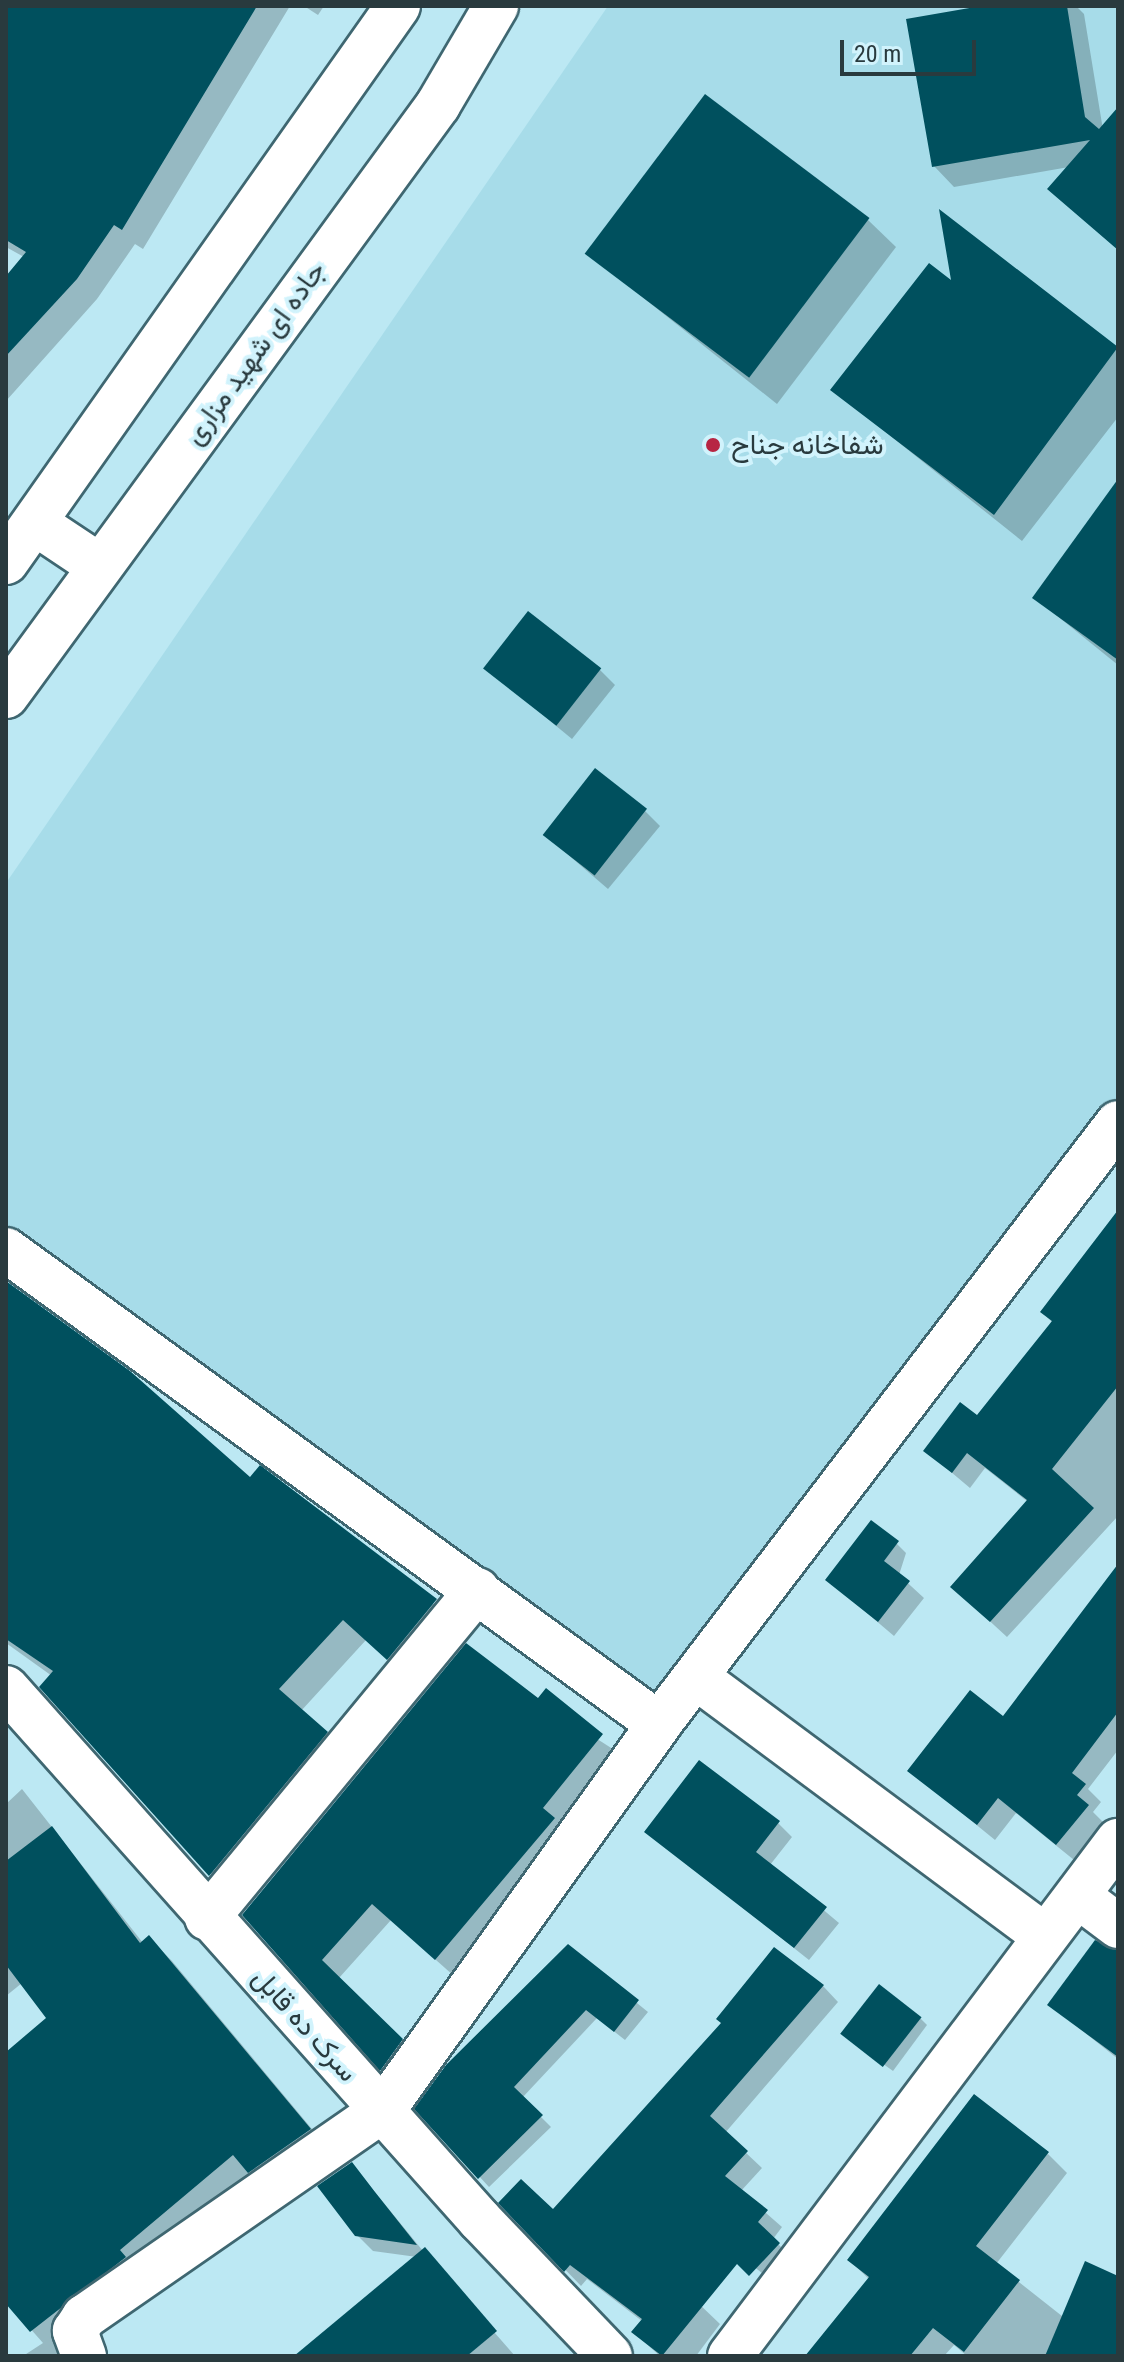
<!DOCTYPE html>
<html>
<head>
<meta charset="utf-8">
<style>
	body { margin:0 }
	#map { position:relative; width:1124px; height:2362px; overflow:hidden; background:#bce8f3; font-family:"Roboto Condensed",Vazirmatn,sans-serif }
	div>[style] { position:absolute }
	.built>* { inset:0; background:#a7dce9 }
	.shadow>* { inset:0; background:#0003 }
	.building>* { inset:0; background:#00505e; transform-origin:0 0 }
	.roads { filter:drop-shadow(2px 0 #3f6771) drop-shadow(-2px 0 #3f6771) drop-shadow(0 2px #3f6771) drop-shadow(0 -2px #3f6771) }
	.street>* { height:44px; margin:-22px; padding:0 22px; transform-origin:22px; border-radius:22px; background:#fff }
	.secondary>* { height:44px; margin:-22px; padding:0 22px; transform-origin:22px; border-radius:22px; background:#fff }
	.dots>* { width:22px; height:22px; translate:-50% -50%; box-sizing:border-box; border:4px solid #d1f3fc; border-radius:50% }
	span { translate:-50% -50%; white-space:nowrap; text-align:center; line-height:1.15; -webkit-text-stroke:8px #d1f3fc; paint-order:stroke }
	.street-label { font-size:28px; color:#293a3e }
	.poi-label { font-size:28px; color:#293a3e }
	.left { translate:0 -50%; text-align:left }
	.frame { position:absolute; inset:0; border:8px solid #293a3e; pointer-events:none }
	.scale { position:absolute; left:840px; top:40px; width:136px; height:36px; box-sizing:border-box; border:4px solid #293a3e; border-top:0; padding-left:10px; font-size:24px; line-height:28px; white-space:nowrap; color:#293a3e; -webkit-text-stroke:6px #d1f3fc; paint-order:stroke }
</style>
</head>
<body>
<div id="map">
	<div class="built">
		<i style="clip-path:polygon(608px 6px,1118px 6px,1118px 1107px,643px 1732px,6px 1262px,6px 883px)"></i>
	</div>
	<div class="shadow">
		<i style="clip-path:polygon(6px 6px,290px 6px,143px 249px,135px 244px,97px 299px,6px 401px,6px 279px,24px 257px,6px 247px)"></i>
		<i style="clip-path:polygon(304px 6px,324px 6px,318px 15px)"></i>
		<i style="clip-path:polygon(993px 6px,1076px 6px,1084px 14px,1104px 136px,1118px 148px,1118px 250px,1050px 189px,1069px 167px,954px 187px,934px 166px)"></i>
		<i style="clip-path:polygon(942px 214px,1118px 349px,1118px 417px,1022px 541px,833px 390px,954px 285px)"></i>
		<i style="clip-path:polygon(868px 220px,896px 247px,777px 404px,587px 253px)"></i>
		<i style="clip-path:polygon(1118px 482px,1118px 665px,1035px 598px)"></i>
		<i style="clip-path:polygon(486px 668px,600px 670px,615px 685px,572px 739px)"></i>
		<i style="clip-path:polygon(645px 811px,660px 826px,608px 889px,544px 834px)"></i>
		<i style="clip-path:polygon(1118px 1228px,1118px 1516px,1007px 1637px,970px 1603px,1028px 1502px,985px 1468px,970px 1488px,926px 1451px,977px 1418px,1053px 1323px,1042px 1312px)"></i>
		<i style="clip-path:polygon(6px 1283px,250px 1480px,260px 1468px,458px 1623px,410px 1680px,366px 1640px,301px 1711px,348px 1756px,232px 1897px,42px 1687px,52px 1676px,6px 1643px)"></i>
		<i style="clip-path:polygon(890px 1537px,906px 1553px,899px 1575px,924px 1598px,894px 1636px,828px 1580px)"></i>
		<i style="clip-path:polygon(1118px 1567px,1118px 1750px,1088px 1789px,1101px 1802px,1093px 1812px,1104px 1823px,1074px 1860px,1016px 1813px,995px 1840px,909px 1770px,1003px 1719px)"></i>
		<i style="clip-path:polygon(538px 1701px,619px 1753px,454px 1976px,391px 1920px,339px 1978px,420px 2058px,399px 2086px,244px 1915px)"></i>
		<i style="clip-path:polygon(22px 1789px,143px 1943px,149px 1938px,172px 1961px,332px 2153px,69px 2356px,23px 2356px,43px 2343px,6px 2301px,6px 2054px,49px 2018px,22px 1983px,6px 1996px,6px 1804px)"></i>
		<i style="clip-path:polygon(778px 1823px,792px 1837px,770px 1865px,839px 1923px,809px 1960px,647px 1832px)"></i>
		<i style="clip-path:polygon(568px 1947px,648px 2012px,625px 2040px,597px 2018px,522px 2098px,551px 2127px,489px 2187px,417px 2109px)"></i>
		<i style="clip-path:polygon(1118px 1952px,1118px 2059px,1050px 2005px)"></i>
		<i style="clip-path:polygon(823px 1986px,838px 2002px,725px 2133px,762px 2168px,741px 2191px,782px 2227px,773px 2239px,794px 2260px,773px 2282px,737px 2253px,696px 2301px,720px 2324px,696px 2356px,660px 2356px,633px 2332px,642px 2321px,587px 2279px,581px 2286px,501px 2203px,553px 2212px)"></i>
		<i style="clip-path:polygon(920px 2018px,927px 2025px,893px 2071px,850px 2040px)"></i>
		<i style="clip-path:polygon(1048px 2154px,1067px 2173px,996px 2264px,1081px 2331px,1095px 2356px,967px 2356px,954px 2345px,944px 2356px,863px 2356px,870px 2280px,849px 2260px)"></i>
		<i style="clip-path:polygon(352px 2164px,423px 2251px,515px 2356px,298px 2356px,417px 2257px,373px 2251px,357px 2235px)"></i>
	</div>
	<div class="building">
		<i style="clip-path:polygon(6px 6px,257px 6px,122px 230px,114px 225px,77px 279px,6px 356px,6px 276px,26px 252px,6px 240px)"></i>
		<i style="clip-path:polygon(981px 6px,1067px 6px,1085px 117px,1099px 129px,1118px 107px,1118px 250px,1047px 189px,1090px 140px,932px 167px,906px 19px)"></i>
		<i style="left:705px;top:94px;width:206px;height:200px;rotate:37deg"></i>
		<i style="clip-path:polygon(939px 209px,1118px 347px,994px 515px,830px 390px,929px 263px,951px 280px)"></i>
		<i style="clip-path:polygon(1118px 479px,1118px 660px,1032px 598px)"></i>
		<i style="left:528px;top:611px;width:93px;height:73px;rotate:38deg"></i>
		<i style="left:595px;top:768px;width:66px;height:85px;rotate:38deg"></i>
		<i style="clip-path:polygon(1118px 1210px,1118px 1386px,1052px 1469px,1094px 1508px,990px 1622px,950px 1587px,1027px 1500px,967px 1453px,952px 1473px,923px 1451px,960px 1402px,977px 1415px,1052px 1321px,1040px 1312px)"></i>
		<i style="clip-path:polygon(6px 1281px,130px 1371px,250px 1477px,260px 1465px,437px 1599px,387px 1660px,343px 1620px,279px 1689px,328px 1732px,209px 1876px,39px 1687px,53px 1671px,6px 1639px)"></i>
		<i style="clip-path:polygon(871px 1520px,899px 1541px,884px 1561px,910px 1581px,878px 1622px,825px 1580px)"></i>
		<i style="clip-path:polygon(1118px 1564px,1118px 1712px,1072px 1773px,1086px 1784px,1077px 1795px,1089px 1805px,1056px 1845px,998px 1798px,977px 1825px,907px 1771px,970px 1690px,1003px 1716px)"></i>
		<i style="clip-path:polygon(466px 1643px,538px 1698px,546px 1688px,603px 1734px,543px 1808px,555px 1818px,435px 1960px,372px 1904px,322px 1960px,403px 2039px,380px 2071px,242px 1915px)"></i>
		<i style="clip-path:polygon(699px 1760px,780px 1821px,756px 1852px,827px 1907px,794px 1948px,644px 1832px)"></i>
		<i style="clip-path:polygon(52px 1826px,140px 1943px,149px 1935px,311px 2129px,248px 2173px,233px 2155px,120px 2250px,126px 2257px,30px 2332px,6px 2304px,6px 2052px,46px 2018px,6px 1965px,6px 1861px)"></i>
		<i style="clip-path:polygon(1095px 1940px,1118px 1950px,1118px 2057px,1047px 2005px)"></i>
		<i style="clip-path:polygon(568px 1944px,639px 2000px,614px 2032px,586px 2010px,514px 2087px,543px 2115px,478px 2179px,414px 2109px,446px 2065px)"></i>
		<i style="clip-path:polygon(774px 1947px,824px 1985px,710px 2116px,748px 2151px,725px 2176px,768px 2210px,758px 2222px,780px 2243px,749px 2276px,737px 2264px,662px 2356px,631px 2332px,642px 2319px,570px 2265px,564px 2272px,498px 2203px,521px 2179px,553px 2209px,721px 2023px,716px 2019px)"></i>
		<i style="left:879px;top:1984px;width:54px;height:63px;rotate:38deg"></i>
		<i style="clip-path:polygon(974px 2094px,1049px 2152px,976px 2246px,1020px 2280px,964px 2352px,933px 2328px,910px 2356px,805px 2356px,869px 2277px,847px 2260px)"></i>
		<i style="clip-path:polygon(352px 2162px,375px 2192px,417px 2245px,355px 2236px,317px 2186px)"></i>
		<i style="clip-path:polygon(425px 2247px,497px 2331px,467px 2356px,294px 2356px)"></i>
		<i style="clip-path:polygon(1085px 2261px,1118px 2276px,1118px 2356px,1045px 2356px)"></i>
	</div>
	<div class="roads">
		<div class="street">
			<i style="left:6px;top:1250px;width:807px;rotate:35.98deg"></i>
			<i style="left:696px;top:1677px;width:433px;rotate:36.6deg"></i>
			<i style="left:6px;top:1688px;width:713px;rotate:48.3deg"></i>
			<i style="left:480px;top:2220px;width:188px;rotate:46.3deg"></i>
			<i style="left:1078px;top:1896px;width:50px;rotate:36.9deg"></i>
			<i style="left:207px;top:1918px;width:425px;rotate:-50.5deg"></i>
			<i style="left:84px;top:2356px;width:27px;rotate:-110deg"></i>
			<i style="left:75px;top:2331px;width:17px;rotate:-57deg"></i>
			<i style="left:84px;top:2317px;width:364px;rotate:-34.7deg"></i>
			<i style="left:383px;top:2110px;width:475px;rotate:-54.4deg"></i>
			<i style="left:659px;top:1724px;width:756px;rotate:-52.63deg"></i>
			<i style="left:730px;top:2356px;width:645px;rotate:-53.01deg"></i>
		</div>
		<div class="secondary">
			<i style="left:35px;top:523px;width:76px;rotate:33.7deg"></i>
			<i style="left:6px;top:562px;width:680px;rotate:-54.81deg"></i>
			<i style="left:6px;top:696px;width:732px;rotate:-53.83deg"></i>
			<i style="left:438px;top:105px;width:115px;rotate:-59.6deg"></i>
		</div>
	</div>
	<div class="dots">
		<i style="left:713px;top:445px;background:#b72643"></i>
	</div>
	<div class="street-label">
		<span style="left:255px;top:353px;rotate:-54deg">جاده ای شهید مزاری</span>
		<span style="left:305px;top:2025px;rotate:48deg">سرک ده قابل</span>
	</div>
	<div class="poi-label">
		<span class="left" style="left:731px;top:445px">شفاخانه جناح</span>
	</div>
	<div class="frame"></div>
	<div class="scale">20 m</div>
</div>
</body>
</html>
